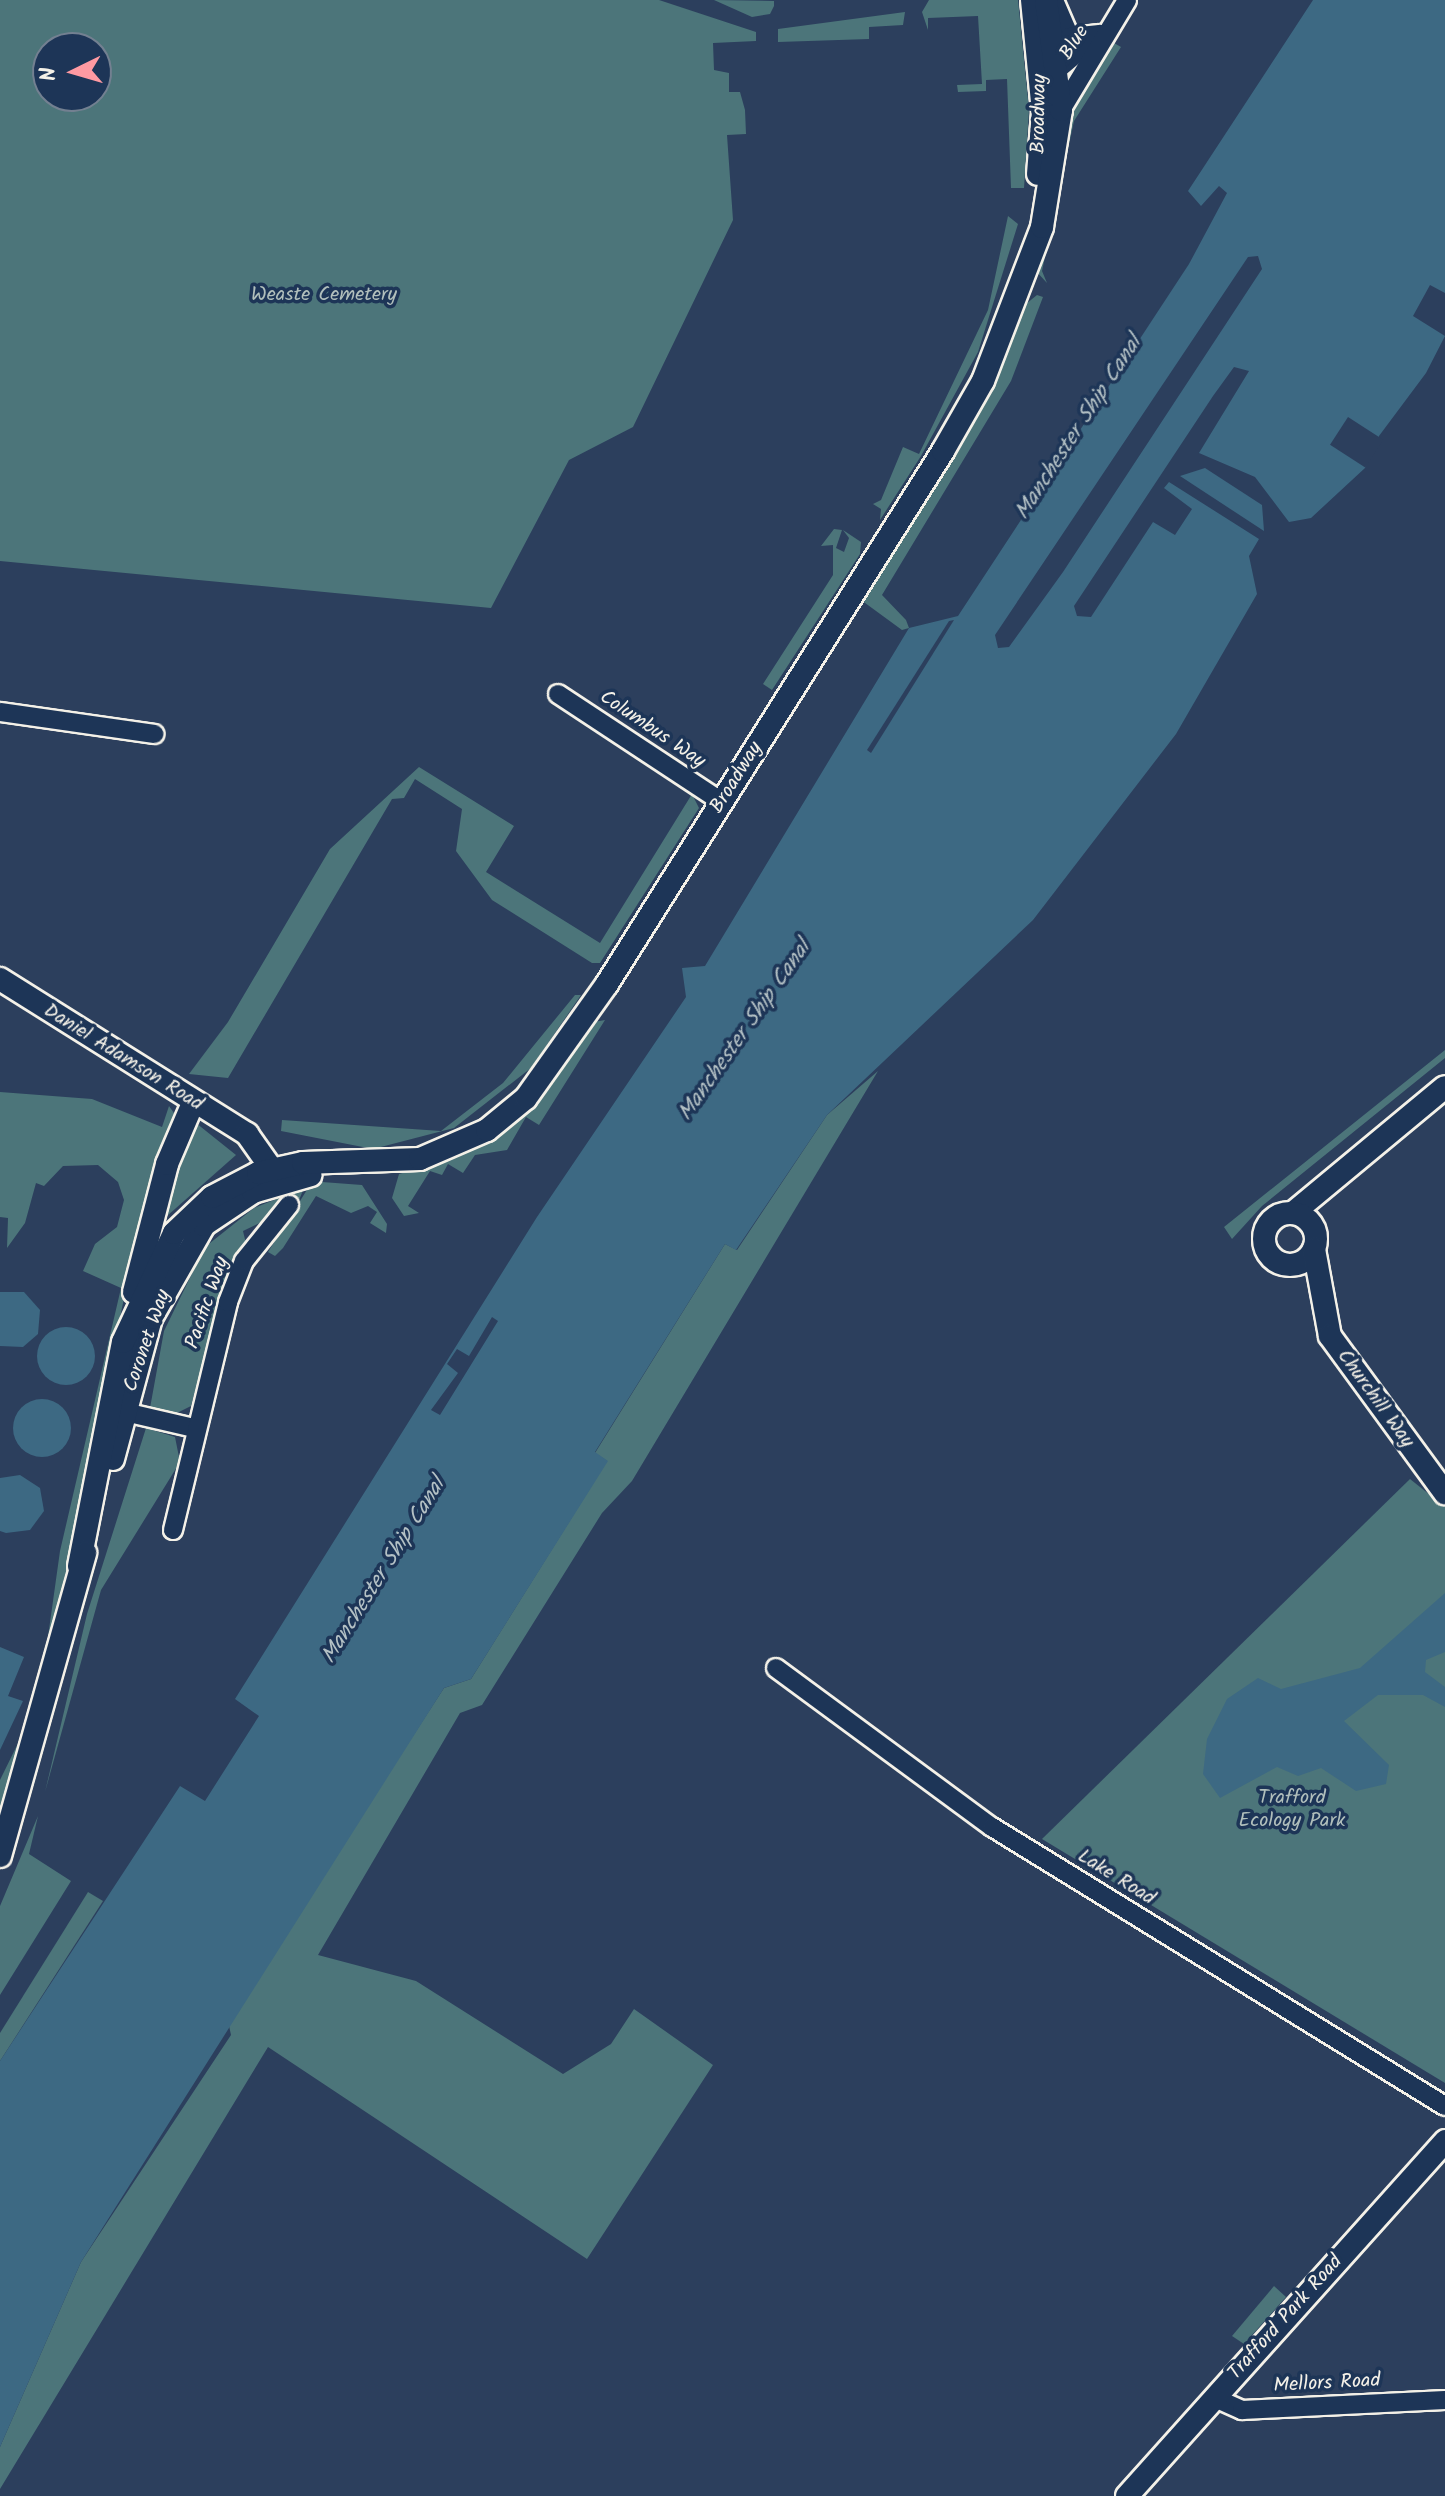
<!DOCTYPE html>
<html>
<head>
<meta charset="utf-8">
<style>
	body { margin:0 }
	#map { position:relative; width:1445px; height:2496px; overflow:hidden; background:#2c3f5d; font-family:Kalam,sans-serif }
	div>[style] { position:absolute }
	.green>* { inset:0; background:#4c757a }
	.water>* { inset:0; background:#3d6983 }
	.round { border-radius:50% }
	.pier>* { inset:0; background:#2c3f5d; transform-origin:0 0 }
	.roads { filter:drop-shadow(2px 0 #f4f1e8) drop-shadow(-2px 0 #f4f1e8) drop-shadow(0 2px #f4f1e8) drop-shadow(0 -2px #f4f1e8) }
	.minor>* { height:18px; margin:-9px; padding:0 9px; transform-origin:9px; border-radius:9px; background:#1d3557 }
	.tertiary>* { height:22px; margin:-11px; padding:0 11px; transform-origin:11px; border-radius:11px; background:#1d3557 }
	.tertiary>.ring { margin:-11px; padding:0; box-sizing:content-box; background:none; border:22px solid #1d3557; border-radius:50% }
	span { translate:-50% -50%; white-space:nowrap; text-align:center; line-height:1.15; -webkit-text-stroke:7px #1d3557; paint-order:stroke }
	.street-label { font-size:20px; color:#f4f1e8 }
	.park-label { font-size:20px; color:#b1bfbc }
	.water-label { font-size:22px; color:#b4c1c5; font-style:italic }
	.north { position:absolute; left:32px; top:32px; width:80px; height:80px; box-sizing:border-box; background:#1d3557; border:2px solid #738091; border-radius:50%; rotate:265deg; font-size:22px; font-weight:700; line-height:32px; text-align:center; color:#f4f1e8 }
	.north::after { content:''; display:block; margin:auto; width:28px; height:36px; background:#ff9aa2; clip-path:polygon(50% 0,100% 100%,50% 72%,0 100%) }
</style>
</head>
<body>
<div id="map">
	<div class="green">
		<i style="clip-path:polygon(evenodd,0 0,659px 0,756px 32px,756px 41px,713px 43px,714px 70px,729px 73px,729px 92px,740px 92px,745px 110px,746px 134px,727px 135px,733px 220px,633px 427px,569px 460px,491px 608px,0 561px,0 0,48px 48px,96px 48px,96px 96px,48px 96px,48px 48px)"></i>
		<i style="clip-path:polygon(714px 0,774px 1px,774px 6px,770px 14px,752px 17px)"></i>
		<i style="clip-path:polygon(929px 0,1018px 0,1029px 110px,1024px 188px,1011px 188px,1007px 79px,986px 80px,986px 91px,958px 92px,957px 85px,982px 84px,978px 16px,928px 18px,928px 30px,922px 12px)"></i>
		<i style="clip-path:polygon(905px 12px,903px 25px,869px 27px,869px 39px,778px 42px,778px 29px)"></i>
		<i style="clip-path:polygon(1114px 43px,1121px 47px,1074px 121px,1042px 271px,1047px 283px,1035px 270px,1067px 110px)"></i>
		<i style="clip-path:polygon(1008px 216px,1018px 224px,978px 352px,921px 456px,880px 520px,881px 509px,873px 504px,881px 500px,903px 447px,919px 454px,988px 310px)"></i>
		<i style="clip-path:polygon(1037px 295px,1043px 297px,1011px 381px,882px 595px,906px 620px,909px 628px,902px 630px,861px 600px,1021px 308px)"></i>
		<i style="clip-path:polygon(834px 529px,842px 530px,836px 548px,844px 552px,849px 538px,843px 530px,861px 542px,860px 554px,772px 690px,763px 684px,833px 575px,833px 545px,821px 546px)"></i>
		<i style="clip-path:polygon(419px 767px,514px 826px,486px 872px,600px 943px,692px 794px,699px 808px,600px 963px,592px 963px,492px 900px,456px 851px,462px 809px,415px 779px,404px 798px,392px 799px,228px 1078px,189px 1074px,228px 1022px,330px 849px)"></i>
		<i style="clip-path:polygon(575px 995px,581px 995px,531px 1068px,454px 1128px,373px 1149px,281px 1131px,282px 1120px,441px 1131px,503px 1083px)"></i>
		<i style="clip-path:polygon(605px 1020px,539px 1125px,526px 1117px,507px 1150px,475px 1155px,463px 1173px,448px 1164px,442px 1175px,430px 1171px,408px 1206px,419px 1213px,404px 1216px,392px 1198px,399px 1174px,458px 1157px,511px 1125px,553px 1081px,594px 1022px)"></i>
		<i style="clip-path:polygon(1445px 1050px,1445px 1058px,1262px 1206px,1232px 1239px,1224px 1227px)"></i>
		<i style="clip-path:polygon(878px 1071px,632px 1481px,602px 1513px,482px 1705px,460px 1713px,318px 1955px,416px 1981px,563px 2074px,611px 2044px,634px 2009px,713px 2065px,587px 2259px,268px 2047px,0 2489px,0 2447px,81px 2262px,231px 2035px,228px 2021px,444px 1688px,471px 1679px,607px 1461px,595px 1453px,725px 1244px,737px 1250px,827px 1115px)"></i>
		<i style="clip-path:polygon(0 1092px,92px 1099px,162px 1127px,169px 1106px,176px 1116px,126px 1289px,64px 1582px,0 1825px,0 1780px,24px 1731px,46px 1651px,60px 1551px,121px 1288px,83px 1271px,95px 1244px,117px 1227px,124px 1200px,118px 1182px,98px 1165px,63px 1166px,44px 1186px,36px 1183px,25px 1223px,7px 1248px,8px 1218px,0 1217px)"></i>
		<i style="clip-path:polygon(196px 1123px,236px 1155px,167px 1216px,168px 1183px)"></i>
		<i style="clip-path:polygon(322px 1182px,362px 1185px,387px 1224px,386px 1233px,370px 1223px,377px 1212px,368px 1206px,351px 1213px,316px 1196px,283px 1248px,275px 1256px,268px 1252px,310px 1185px)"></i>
		<i style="clip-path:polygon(304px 1188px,297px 1205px,243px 1231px,247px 1248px,221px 1298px,191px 1406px,175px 1414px,150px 1408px,164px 1331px,205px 1247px,254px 1208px)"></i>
		<i style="clip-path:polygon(146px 1428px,175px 1437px,180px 1462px,101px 1590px,45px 1792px,87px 1614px)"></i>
		<i style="clip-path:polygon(1410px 1479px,1445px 1507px,1445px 2083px,1042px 1839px)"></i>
		<i style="clip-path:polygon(38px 1816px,29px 1854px,71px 1881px,0 1995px,0 1906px)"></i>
		<i style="clip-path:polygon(88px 1892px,103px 1901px,0 2061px,0 2033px)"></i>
		<i style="clip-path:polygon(1274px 2286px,1286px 2297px,1244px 2344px,1232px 2336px)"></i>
	</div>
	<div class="water">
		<i style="clip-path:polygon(evenodd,1313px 0,1445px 0,1445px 293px,1430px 285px,1413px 316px,1445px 336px,1426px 373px,1379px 436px,1365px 468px,1311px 518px,1289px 522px,1255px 477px,1199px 453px,1249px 371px,1234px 367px,1213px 396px,1074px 606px,1077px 616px,1091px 617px,1153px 522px,1175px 535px,1192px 509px,1164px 488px,1169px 482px,1259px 539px,1249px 556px,1257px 594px,1176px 734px,1033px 920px,827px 1115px,736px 1250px,725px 1244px,595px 1452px,608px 1461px,471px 1679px,444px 1688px,81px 2262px,0 2447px,0 2061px,180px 1786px,205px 1801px,259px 1716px,235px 1699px,537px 1217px,686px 997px,682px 968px,705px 966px,909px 628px,958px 616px,1189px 264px,1227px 193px,1219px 186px,1201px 206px,1188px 191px,1313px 0,1248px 257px,1258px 256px,1262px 269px,1063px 572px,1009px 647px,998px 648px,995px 635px,1248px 257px)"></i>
		<i style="clip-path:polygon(1205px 468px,1262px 505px,1264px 531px,1180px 476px)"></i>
		<i style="clip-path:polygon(0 1292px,24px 1292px,40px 1310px,38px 1334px,23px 1347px,0 1346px)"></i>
		<i class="round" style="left:37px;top:1327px;width:58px;height:58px"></i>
		<i class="round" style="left:13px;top:1399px;width:58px;height:58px"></i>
		<i style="clip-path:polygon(20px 1475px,40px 1488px,44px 1511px,30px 1530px,6px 1533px,0 1531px,0 1478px)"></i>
		<i style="clip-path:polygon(1445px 1593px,1445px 1652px,1426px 1660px,1425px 1672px,1445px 1687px,1445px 1707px,1423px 1695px,1378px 1695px,1344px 1721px,1389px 1765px,1386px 1784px,1356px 1791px,1321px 1768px,1298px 1776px,1277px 1767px,1220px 1798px,1203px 1774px,1207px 1739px,1227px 1699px,1258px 1678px,1281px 1689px,1360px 1668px)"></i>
		<i style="clip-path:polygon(0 1647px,24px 1657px,8px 1696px,23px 1701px,0 1750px)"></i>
	</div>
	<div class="pier">
		<i style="left:1348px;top:417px;width:42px;height:33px;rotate:33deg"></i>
		<i style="clip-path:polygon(954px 620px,871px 753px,867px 750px,949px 621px)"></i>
		<i style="clip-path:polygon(492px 1317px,498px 1321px,440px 1415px,431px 1410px,458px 1373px,447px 1364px,457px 1349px,469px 1356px)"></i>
	</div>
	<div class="roads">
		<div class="minor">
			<i style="left:1054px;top:0;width:40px;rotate:66.6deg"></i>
			<i style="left:1070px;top:37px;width:30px;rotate:-6deg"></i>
			<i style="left:1050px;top:76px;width:65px;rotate:-40deg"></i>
			<i style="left:1061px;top:110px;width:128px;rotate:-59deg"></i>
			<i style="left:558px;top:694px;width:196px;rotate:33.4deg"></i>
			<i style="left:0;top:712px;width:156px;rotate:8.1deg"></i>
			<i style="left:112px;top:1409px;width:84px;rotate:13deg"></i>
			<i style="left:173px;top:1530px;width:235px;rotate:-76.4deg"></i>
			<i style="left:228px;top:1302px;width:44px;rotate:-68.7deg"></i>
			<i style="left:244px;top:1261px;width:72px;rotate:-51.2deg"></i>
			<i style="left:776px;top:1668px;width:268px;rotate:36.4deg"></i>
			<i style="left:992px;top:1827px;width:532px;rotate:31.63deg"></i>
			<i style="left:1215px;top:2398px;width:30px;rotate:24deg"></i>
			<i style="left:1242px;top:2410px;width:203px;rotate:-2.8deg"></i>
		</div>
		<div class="tertiary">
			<i style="left:1032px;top:0;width:113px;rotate:84.4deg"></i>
			<i style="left:1043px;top:112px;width:62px;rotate:94.6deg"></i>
			<i style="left:0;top:979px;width:292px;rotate:32.1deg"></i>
			<i style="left:247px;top:1134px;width:54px;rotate:54.8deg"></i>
			<i style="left:1293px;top:1213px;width:197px;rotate:-39.7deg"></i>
			<i class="ring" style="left:1264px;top:1213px;width:30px;height:30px"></i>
			<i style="left:1314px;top:1249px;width:88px;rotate:79.6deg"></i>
			<i style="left:1330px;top:1336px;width:195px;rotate:53.8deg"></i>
			<i style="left:134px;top:1292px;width:132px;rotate:-75.5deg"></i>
			<i style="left:167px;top:1164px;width:66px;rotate:-66.9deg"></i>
			<i style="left:113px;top:1459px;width:146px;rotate:-74.9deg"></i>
			<i style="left:151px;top:1318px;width:107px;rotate:-60.3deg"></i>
			<i style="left:204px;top:1225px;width:59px;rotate:-34deg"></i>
			<i style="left:253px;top:1192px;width:60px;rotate:-16.3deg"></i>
			<i style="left:79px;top:1566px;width:228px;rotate:-78.9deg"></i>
			<i style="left:123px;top:1342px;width:120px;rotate:-64.9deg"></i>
			<i style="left:174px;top:1233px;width:52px;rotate:-43.5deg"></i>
			<i style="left:212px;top:1197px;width:52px;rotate:-27.6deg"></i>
			<i style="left:258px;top:1173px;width:46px;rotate:-12.5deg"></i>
			<i style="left:303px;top:1163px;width:117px;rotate:-2deg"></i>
			<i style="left:420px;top:1159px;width:73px;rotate:-23.4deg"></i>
			<i style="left:487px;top:1130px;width:50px;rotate:-39.4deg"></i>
			<i style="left:526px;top:1098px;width:140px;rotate:-54.6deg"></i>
			<i style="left:607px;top:984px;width:630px;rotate:-57.77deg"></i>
			<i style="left:943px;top:451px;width:81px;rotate:-60.3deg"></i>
			<i style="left:983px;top:381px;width:165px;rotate:-69deg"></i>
			<i style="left:1042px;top:227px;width:119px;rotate:-80.8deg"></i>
			<i style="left:1061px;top:110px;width:111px;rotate:-97.8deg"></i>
			<i style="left:0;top:1856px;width:315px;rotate:-74.3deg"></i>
			<i style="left:1127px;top:2496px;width:477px;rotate:-48.1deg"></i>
		</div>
	</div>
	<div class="street-label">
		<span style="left:1075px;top:43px;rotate:-58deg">Blue</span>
		<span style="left:1040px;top:114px;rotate:-89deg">Broadway</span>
		<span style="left:652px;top:730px;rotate:34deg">Columbus Way</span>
		<span style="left:737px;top:778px;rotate:-58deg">Broadway</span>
		<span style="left:123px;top:1058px;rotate:32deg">Daniel Adamson Road</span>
		<span style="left:208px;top:1303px;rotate:-71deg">Pacific Way</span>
		<span style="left:148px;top:1341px;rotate:-71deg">Coronet Way</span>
		<span style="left:1375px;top:1399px;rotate:54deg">Churchill Way</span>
		<span style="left:1116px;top:1878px;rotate:32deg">Lake Road</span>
		<span style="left:1286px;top:2318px;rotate:-48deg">Trafford Park Road</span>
		<span style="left:1327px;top:2384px;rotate:-3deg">Mellors Road</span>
	</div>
	<div class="park-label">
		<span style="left:324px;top:295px">Weaste Cemetery</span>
		<span style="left:1292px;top:1810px">Trafford<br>Ecology Park</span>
	</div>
	<div class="water-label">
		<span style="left:1079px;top:428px;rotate:-57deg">Manchester Ship Canal</span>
		<span style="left:745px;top:1031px;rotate:-55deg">Manchester Ship Canal</span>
		<span style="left:384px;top:1571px;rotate:-58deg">Manchester Ship Canal</span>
	</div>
	<div class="north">N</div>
</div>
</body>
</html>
